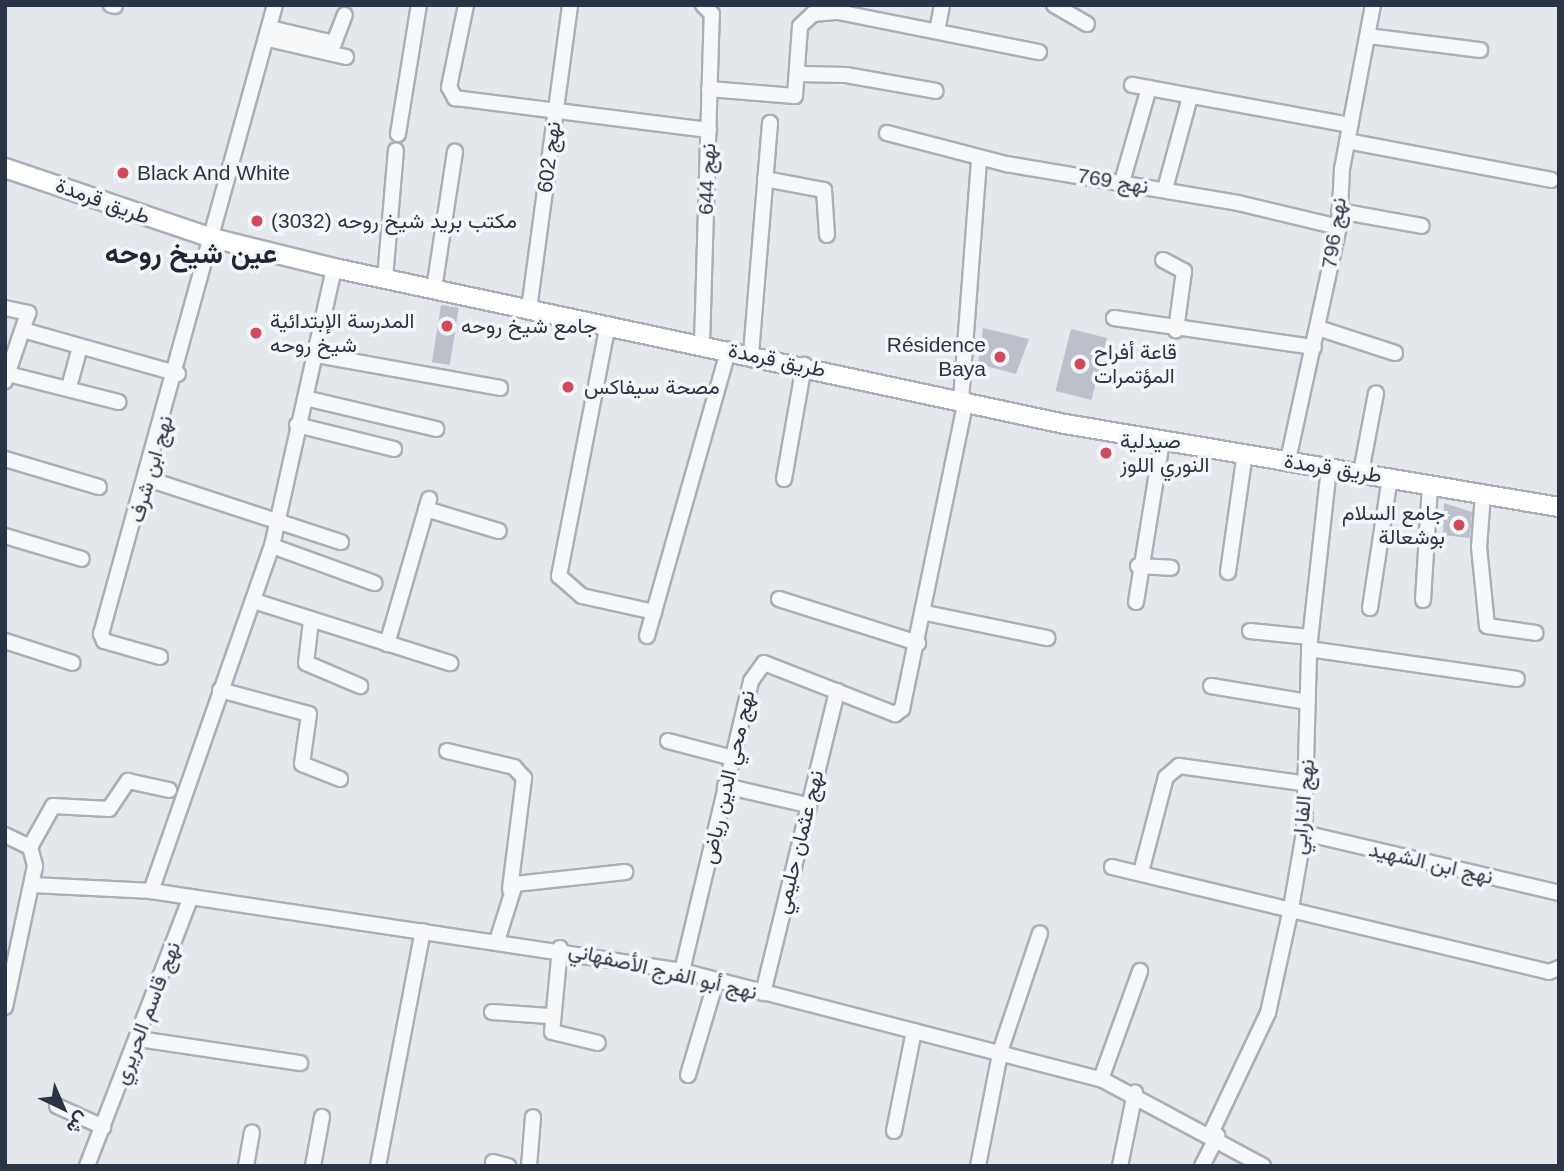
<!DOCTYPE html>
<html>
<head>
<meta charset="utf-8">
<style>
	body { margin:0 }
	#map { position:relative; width:1564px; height:1171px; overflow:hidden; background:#e4e7ec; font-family:Arial,Vazirmatn,sans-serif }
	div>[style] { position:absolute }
	.building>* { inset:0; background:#bbc0ca; transform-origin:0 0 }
	.roads { filter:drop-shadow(2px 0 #a9aeb7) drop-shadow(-2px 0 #a9aeb7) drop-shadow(0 2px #a9aeb7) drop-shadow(0 -2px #a9aeb7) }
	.minor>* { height:14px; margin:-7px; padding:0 7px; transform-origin:7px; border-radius:7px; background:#f7f8fa }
	.major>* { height:18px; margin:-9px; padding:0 9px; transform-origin:9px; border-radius:9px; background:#fff }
	.dots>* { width:19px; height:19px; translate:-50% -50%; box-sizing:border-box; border:4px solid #f4f6f9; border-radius:50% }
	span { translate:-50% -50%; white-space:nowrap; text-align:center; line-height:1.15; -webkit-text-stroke:7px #f4f6f9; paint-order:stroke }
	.street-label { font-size:21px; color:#2b3445 }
	.poi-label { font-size:21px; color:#2b3445 }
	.left { translate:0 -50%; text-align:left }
	.right { translate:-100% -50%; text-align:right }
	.district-label { font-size:28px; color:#1d2536; font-weight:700 }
	.frame { position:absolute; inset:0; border:7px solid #2b3445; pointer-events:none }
	.north { position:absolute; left:28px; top:1073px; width:70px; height:70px; -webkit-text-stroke:5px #f4f6f9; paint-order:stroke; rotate:136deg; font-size:19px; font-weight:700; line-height:28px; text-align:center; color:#2b3445 }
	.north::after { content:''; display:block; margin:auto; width:24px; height:32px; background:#2b3445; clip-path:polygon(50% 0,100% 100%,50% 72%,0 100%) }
</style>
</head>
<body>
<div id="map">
	<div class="building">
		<i style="left:441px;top:305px;width:18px;height:58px;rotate:9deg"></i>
		<i style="clip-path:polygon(983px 328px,1029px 339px,1016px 374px,978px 364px)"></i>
		<i style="left:1071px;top:329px;width:37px;height:64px;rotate:14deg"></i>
		<i style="clip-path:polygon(1444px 503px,1472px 512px,1470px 538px,1443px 535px)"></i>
	</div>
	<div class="roads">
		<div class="minor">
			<i style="left:111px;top:5px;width:4px;rotate:14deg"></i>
			<i style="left:466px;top:5px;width:84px;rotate:101.7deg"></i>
			<i style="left:449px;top:87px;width:13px;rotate:61deg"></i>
			<i style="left:455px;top:98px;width:256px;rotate:7.2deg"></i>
			<i style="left:1054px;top:5px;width:38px;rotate:30deg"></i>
			<i style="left:270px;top:28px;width:66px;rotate:13.2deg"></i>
			<i style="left:334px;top:43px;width:30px;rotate:-69deg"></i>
			<i style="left:937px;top:31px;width:26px;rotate:-79deg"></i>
			<i style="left:1368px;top:36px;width:113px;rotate:7.1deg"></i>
			<i style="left:268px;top:39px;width:80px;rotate:13deg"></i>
			<i style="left:800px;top:74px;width:46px;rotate:1.2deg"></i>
			<i style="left:846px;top:75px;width:91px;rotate:10.1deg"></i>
			<i style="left:1132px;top:85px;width:222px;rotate:10.4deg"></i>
			<i style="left:709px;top:89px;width:86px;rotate:4.7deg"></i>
			<i style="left:795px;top:96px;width:70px;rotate:-85.9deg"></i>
			<i style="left:800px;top:26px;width:18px;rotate:-43deg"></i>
			<i style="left:813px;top:14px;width:25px;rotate:-5deg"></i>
			<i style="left:838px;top:12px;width:205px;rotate:11.3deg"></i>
			<i style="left:887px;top:133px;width:123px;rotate:14.6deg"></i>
			<i style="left:1006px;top:164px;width:235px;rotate:9.5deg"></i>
			<i style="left:1238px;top:203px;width:104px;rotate:13.4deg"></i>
			<i style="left:398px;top:134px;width:131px;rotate:-80.8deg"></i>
			<i style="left:1347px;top:141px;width:208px;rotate:10.8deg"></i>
			<i style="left:765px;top:179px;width:60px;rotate:10.6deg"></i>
			<i style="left:824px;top:190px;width:45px;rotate:86.2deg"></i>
			<i style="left:1122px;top:182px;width:98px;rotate:-74deg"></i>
			<i style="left:1165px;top:189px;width:95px;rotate:-74.8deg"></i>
			<i style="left:1339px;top:211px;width:84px;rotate:10.2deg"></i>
			<i style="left:1163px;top:260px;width:24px;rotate:28deg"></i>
			<i style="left:1184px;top:271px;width:60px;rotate:97.7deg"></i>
			<i style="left:385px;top:278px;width:128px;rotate:-85.1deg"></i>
			<i style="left:434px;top:289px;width:139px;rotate:-81.3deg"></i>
			<i style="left:5px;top:308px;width:24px;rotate:12deg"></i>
			<i style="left:28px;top:313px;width:72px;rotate:108.7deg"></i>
			<i style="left:529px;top:309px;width:307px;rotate:-82.3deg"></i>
			<i style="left:1114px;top:318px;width:202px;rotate:8.3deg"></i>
			<i style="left:608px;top:324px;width:257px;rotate:101deg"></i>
			<i style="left:559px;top:576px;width:30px;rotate:41deg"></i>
			<i style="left:582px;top:596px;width:74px;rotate:12.5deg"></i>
			<i style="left:1318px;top:328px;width:81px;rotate:18deg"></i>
			<i style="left:23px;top:330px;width:161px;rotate:15.8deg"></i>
			<i style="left:702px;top:344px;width:330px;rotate:-88.3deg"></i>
			<i style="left:712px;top:14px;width:13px;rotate:-135deg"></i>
			<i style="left:751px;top:354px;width:232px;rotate:-85.3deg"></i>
			<i style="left:317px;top:355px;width:186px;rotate:10.2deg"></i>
			<i style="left:8px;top:374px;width:114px;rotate:14.2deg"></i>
			<i style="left:69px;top:387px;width:41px;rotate:-74.6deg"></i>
			<i style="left:305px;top:398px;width:135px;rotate:13.3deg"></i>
			<i style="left:961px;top:400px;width:243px;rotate:-85.7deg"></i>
			<i style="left:297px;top:425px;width:100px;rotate:13.9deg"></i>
			<i style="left:5px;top:459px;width:98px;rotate:16.6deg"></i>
			<i style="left:1288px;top:460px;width:239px;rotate:-77.7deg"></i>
			<i style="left:1339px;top:227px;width:58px;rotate:-87deg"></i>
			<i style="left:1342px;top:169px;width:167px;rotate:-79.3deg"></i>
			<i style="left:1361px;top:472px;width:80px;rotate:-79.2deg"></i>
			<i style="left:148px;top:479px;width:203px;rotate:18.1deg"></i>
			<i style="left:784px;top:479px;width:116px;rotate:-80deg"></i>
			<i style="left:1483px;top:494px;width:53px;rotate:94.3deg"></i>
			<i style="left:1479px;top:547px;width:79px;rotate:84.2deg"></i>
			<i style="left:1487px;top:626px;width:49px;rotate:8.1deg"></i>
			<i style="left:426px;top:509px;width:76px;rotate:16.8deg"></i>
			<i style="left:5px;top:536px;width:80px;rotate:16.6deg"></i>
			<i style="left:272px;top:546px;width:109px;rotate:19.9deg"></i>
			<i style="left:1138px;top:566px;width:33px;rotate:3deg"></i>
			<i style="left:1228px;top:572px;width:120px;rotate:-81.9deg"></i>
			<i style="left:779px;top:599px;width:146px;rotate:17.6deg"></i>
			<i style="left:1423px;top:600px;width:115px;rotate:-86.5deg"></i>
			<i style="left:254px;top:601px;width:206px;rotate:17.6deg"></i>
			<i style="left:1136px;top:602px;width:162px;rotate:-80.8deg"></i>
			<i style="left:1370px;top:608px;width:133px;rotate:-81.3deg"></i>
			<i style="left:926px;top:613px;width:124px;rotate:11.7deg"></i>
			<i style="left:311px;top:621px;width:42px;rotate:96.8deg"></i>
			<i style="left:306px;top:663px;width:59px;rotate:23.1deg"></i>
			<i style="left:1250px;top:631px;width:60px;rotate:5.7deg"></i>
			<i style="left:647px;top:636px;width:298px;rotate:-74.1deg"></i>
			<i style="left:5px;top:641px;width:71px;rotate:17.9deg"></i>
			<i style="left:387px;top:644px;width:151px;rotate:-73.8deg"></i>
			<i style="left:1309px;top:649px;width:210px;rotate:8.2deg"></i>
			<i style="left:160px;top:657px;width:58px;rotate:-164.1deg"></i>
			<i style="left:104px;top:641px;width:8px;rotate:-113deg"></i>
			<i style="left:101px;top:634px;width:653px;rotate:-74.54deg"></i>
			<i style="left:1211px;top:686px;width:98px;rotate:9.4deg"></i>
			<i style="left:220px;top:690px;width:92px;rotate:15.1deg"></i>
			<i style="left:309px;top:714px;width:50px;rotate:98deg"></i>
			<i style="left:302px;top:764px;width:41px;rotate:21.5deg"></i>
			<i style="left:668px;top:741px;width:67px;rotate:14.7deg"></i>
			<i style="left:447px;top:751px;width:69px;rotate:13.4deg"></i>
			<i style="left:514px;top:767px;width:15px;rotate:48deg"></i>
			<i style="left:524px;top:778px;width:112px;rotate:97.2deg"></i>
			<i style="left:725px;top:786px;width:84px;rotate:13deg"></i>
			<i style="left:1304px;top:833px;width:262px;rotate:13.2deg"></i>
			<i style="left:5px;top:835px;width:28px;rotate:26deg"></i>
			<i style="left:30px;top:847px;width:20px;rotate:75deg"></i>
			<i style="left:35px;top:866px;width:144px;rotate:102deg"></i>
			<i style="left:30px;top:847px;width:47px;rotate:-60.7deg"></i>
			<i style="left:53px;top:806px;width:56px;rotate:3.1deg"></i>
			<i style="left:109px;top:809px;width:34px;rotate:-56deg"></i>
			<i style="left:128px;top:781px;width:42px;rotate:12.4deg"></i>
			<i style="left:1112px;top:867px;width:449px;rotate:13.5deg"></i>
			<i style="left:1549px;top:972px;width:11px;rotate:-22deg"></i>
			<i style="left:1141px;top:872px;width:98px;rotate:-75.3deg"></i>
			<i style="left:1166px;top:777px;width:17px;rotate:-40deg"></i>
			<i style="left:1179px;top:766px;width:130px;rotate:7.9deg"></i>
			<i style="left:34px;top:885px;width:117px;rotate:2.9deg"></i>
			<i style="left:151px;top:891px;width:537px;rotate:8.57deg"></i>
			<i style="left:682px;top:971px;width:433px;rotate:14.5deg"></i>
			<i style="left:1101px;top:1079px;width:184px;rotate:28.2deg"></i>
			<i style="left:151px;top:891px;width:366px;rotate:-70.7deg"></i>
			<i style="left:272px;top:546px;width:285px;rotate:-77.4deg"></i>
			<i style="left:497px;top:941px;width:60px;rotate:-72.5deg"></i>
			<i style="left:515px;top:884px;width:111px;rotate:-6.2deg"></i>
			<i style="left:560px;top:948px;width:84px;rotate:95.4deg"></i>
			<i style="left:552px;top:1032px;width:47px;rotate:13.4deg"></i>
			<i style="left:682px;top:971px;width:298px;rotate:-76.6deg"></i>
			<i style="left:751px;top:681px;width:22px;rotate:-54deg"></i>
			<i style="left:764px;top:663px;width:141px;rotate:21.3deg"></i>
			<i style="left:895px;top:714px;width:9px;rotate:-36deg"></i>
			<i style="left:902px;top:709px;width:315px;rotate:-78.3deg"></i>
			<i style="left:763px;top:993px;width:311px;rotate:-76.2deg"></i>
			<i style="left:492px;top:1012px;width:57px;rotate:4deg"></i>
			<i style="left:139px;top:1039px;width:163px;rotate:8.5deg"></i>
			<i style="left:688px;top:1075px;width:98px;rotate:-73.4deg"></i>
			<i style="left:1101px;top:1079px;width:115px;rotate:-70.1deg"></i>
			<i style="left:57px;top:1106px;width:51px;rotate:24.5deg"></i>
			<i style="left:894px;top:1131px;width:102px;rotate:-78.7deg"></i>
			<i style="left:1211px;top:1133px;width:133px;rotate:-64.6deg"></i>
			<i style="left:1268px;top:1013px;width:107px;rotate:-77.6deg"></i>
			<i style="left:1291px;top:908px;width:76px;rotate:-80.2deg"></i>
			<i style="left:1304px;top:833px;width:184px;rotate:-88.4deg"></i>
			<i style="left:1309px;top:649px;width:183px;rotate:-83.7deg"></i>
			<i style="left:493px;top:1162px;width:16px;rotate:15deg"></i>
			<i style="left:87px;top:1166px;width:286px;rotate:-68.9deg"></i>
			<i style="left:246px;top:1166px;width:34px;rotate:-80deg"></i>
			<i style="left:313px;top:1166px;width:50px;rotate:-79.6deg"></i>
			<i style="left:378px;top:1166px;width:239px;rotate:-79.2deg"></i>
			<i style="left:529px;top:1166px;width:49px;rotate:-85.3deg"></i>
			<i style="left:978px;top:1166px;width:119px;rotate:-78.9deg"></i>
			<i style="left:1001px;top:1049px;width:122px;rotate:-71.4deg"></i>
			<i style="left:1120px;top:1166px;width:75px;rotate:-78.4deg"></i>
			<i style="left:1202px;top:1166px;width:34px;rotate:-63deg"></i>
		</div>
		<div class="major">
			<i style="left:5px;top:168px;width:219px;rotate:18.7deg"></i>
			<i style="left:212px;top:238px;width:126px;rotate:13.8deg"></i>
			<i style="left:334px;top:268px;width:747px;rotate:12.05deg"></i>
			<i style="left:1065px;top:424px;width:501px;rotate:9.54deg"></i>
		</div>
	</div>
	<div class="dots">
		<i style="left:123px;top:173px;background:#d1495b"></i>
		<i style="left:257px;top:221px;background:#d1495b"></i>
		<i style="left:447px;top:326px;background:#d1495b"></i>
		<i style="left:256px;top:333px;background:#d1495b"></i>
		<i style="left:1000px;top:357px;background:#d1495b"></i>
		<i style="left:1080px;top:364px;background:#d1495b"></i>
		<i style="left:568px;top:387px;background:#d1495b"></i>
		<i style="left:1106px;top:453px;background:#d1495b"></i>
		<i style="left:1459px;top:525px;background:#d1495b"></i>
	</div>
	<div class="street-label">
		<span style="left:549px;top:157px;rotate:-83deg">نهج 602</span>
		<span style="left:707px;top:179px;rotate:-88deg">نهج 644</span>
		<span style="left:1113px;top:181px;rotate:9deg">نهج 769</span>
		<span style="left:103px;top:201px;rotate:20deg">طريق قرمدة</span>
		<span style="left:1334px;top:233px;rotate:-82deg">نهج 796</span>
		<span style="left:777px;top:360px;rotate:12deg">طريق قرمدة</span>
		<span style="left:1333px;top:468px;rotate:9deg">طريق قرمدة</span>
		<span style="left:151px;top:469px;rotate:-74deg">نهج ابن شرف</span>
		<span style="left:728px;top:777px;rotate:-77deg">نهج محي الدين رياض</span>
		<span style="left:1303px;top:807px;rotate:-85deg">نهج الفارابي</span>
		<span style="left:799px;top:842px;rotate:-76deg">نهج عثمان حليمي</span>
		<span style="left:1431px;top:863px;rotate:13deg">نهج ابن الشهيد</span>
		<span style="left:663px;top:971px;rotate:13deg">نهج أبو الفرج الأصفهاني</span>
		<span style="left:147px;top:1013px;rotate:-69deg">نهج قاسم الحريري</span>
	</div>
	<div class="poi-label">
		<span class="left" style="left:137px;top:173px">Black And White</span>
		<span class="left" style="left:271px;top:221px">مكتب بريد شيخ روحه (3032)</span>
		<span class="left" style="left:270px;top:333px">المدرسة الإبتدائية<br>شيخ روحه</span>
		<span class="left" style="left:461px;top:326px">جامع شيخ روحه</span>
		<span class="right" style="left:986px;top:357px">Résidence<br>Baya</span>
		<span class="left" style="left:1094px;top:364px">قاعة أفراح<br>المؤتمرات</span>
		<span class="left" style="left:584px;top:387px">مصحة سيفاكس</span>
		<span class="left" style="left:1120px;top:453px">صيدلية<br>النوري اللوز</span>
		<span class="right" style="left:1445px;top:525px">جامع السلام<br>بوشعالة</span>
	</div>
	<div class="district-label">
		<span style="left:191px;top:254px">عين شيخ روحه</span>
	</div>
	<div class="frame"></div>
	<div class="north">ش</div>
</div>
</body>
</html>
